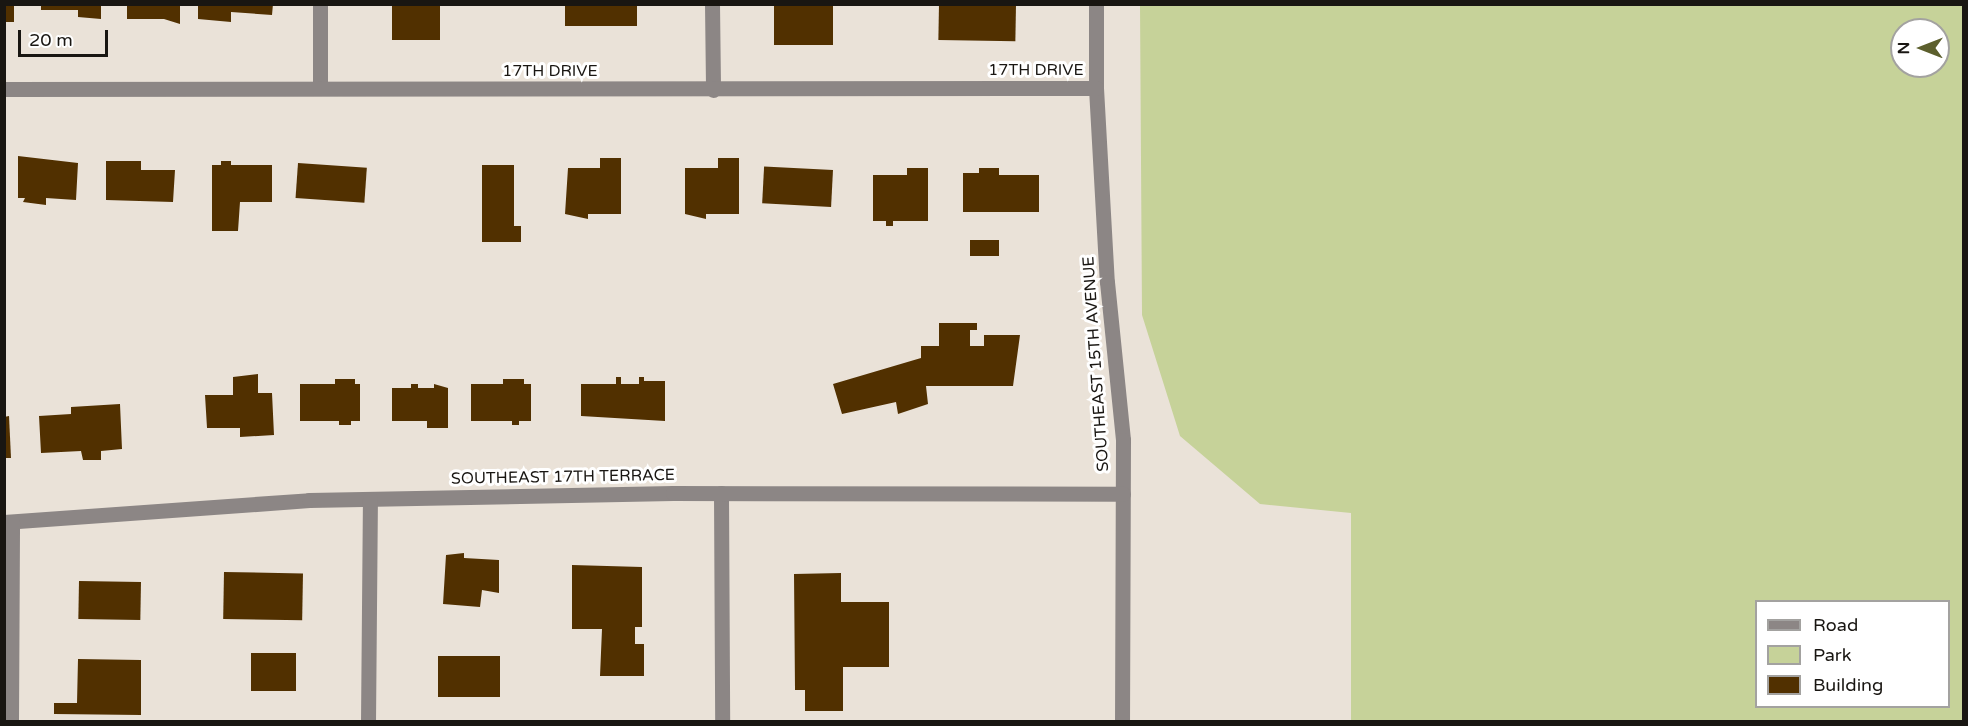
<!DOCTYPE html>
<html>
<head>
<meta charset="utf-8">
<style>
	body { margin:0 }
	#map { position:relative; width:1968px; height:726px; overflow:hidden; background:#eae2d8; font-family:"Varela Round",sans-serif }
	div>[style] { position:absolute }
	.green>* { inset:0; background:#c6d299 }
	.building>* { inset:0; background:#513000; transform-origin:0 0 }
	.street>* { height:15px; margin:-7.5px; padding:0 7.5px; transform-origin:7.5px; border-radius:7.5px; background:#8c8685 }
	span { translate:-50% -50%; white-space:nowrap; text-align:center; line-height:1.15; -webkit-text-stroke:6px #fff; paint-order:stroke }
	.street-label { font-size:16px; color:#191612 }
	.frame { position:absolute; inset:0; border:6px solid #191612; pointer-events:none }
	.legend { position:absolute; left:1755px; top:600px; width:195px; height:108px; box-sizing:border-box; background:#fff; border:2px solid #a3a2a0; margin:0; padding:8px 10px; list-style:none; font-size:18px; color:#191612 }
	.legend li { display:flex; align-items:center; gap:12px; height:30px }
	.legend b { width:30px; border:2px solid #a3a2a0 }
	.north { position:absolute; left:1890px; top:18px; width:60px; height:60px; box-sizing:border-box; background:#fff; border:2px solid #a3a2a0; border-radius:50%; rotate:270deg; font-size:16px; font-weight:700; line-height:24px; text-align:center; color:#191612 }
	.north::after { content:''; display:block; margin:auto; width:21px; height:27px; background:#5c5f2d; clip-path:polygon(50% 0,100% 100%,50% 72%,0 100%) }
	.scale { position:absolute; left:18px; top:30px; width:90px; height:27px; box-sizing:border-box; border:3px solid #191612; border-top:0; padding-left:8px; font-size:18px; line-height:21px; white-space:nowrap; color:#191612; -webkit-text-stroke:4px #fff; paint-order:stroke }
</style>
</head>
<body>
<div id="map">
	<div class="green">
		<i style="clip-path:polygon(evenodd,1140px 5px,1963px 5px,1963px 721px,1351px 721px,1351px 513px,1260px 504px,1180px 436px,1142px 315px,1140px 5px,1902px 30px,1938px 30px,1938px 66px,1902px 66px,1902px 30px,1140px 5px,1756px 602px,1948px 602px,1948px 706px,1756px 706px,1756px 602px)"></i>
	</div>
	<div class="building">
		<i style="left:4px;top:4px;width:10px;height:18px"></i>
		<i style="clip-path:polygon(41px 4px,101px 4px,101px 19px,78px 17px,78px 10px,41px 10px)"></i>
		<i style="clip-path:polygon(127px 4px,180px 4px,180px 24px,164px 19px,127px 19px)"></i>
		<i style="clip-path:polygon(198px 4px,273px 4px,272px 15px,231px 12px,231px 22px,198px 19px)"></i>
		<i style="left:392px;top:4px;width:48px;height:36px"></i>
		<i style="left:565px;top:4px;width:72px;height:22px"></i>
		<i style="left:774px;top:4px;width:59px;height:41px"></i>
		<i style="left:939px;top:4px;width:77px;height:36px;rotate:1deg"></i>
		<i style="clip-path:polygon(18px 156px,78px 163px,76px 200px,46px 198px,46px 205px,23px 202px,25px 198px,18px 198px)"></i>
		<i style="clip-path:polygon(600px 158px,621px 158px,621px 214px,588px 214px,588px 219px,565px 214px,568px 168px,600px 168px)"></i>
		<i style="clip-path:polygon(718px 158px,739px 158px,739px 214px,706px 214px,706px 219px,685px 214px,685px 168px,718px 168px)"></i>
		<i style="clip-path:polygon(106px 161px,141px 161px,141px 170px,175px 170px,173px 202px,106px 200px)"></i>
		<i style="clip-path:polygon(221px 161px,231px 161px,231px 165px,272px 165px,272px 202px,240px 202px,238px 231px,212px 231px,212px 165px,221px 165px)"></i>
		<i style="left:298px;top:163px;width:69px;height:35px;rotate:4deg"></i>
		<i style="clip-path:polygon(482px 165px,514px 165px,514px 226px,521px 226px,521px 242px,482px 242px)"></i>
		<i style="clip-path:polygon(907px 168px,928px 168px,928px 221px,893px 221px,893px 226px,886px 226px,886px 221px,873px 221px,873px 175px,907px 175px)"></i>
		<i style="clip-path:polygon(979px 168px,999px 168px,999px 175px,1039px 175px,1039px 212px,963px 212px,963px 173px,979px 173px)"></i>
		<i style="left:833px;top:170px;width:37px;height:69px;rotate:93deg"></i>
		<i style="left:970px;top:240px;width:29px;height:16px"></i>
		<i style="clip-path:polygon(939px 323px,977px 323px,977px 330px,970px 330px,970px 346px,984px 346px,984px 335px,1020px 335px,1013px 386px,926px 386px,928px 404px,898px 414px,896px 402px,842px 414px,833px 384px,921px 358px,921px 346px,939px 346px)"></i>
		<i style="clip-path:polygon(258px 374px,258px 393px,272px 393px,274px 435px,240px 437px,240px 428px,207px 428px,205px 395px,233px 395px,233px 377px)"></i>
		<i style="clip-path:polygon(616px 377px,621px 377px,621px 384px,639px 384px,639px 377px,644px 377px,644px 381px,665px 381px,665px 421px,581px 416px,581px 384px,616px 384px)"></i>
		<i style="clip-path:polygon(335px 379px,355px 379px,355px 384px,360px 384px,360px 421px,351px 421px,351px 425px,339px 425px,339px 421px,300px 421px,300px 384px,335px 384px)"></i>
		<i style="clip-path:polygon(503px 379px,524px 379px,524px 384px,531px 384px,531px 421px,519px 421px,519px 425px,512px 425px,512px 421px,471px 421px,471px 384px,503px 384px)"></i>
		<i style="clip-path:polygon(411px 384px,418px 384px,418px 388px,434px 388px,434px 384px,448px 388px,448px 428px,427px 428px,427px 421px,392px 421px,392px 388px,411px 388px)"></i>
		<i style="clip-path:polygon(120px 404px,122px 449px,101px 451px,101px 460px,83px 460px,81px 451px,41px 453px,39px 416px,71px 414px,71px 407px)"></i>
		<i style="clip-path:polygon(9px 416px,11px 458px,4px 458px,4px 417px)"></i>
		<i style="clip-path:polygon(464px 553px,464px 558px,499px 560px,499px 593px,482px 590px,480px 607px,443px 604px,446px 555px)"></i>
		<i style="clip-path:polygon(572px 565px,642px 567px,642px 627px,635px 627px,635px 644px,644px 644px,644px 676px,600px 676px,602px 629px,572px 629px)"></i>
		<i style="left:224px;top:572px;width:79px;height:47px;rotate:1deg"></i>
		<i style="clip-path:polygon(841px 573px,841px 602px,889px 602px,889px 667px,843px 667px,843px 711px,805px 711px,805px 690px,795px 690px,794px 574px)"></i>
		<i style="left:79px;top:581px;width:62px;height:38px;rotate:1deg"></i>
		<i style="left:251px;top:653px;width:45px;height:38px"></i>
		<i style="left:438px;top:656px;width:62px;height:41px"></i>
		<i style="clip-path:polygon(78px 659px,141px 660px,141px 715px,54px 714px,54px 703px,77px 703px)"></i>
	</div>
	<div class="street">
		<i style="left:712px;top:4px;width:86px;rotate:89.3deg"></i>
		<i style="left:1096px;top:4px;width:84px;rotate:90deg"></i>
		<i style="left:1096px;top:88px;width:194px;rotate:86.8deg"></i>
		<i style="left:1107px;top:282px;width:159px;rotate:84.2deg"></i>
		<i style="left:1123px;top:440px;width:282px;rotate:90.2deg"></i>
		<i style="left:320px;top:87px;width:83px;rotate:-90deg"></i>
		<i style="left:4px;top:89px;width:1092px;rotate:-0.05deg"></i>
		<i style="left:721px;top:493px;width:229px;rotate:89.7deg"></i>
		<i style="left:4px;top:522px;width:306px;rotate:-4.1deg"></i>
		<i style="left:309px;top:500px;width:364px;rotate:-1.1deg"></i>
		<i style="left:673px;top:493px;width:450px;rotate:0.1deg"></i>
		<i style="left:11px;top:722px;width:200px;rotate:-89.7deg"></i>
		<i style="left:368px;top:722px;width:223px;rotate:-89.5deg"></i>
	</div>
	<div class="street-label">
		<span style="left:1036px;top:70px">17TH DRIVE</span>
		<span style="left:550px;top:71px">17TH DRIVE</span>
		<span style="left:1096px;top:364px;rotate:-94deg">SOUTHEAST 15TH AVENUE</span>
		<span style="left:563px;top:477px;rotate:-1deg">SOUTHEAST 17TH TERRACE</span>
	</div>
	<div class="frame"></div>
	<ul class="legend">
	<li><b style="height:8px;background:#8c8685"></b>Road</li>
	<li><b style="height:16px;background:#c6d299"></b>Park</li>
	<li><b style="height:16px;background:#513000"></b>Building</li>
	</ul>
	<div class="north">N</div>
	<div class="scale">20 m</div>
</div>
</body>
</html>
